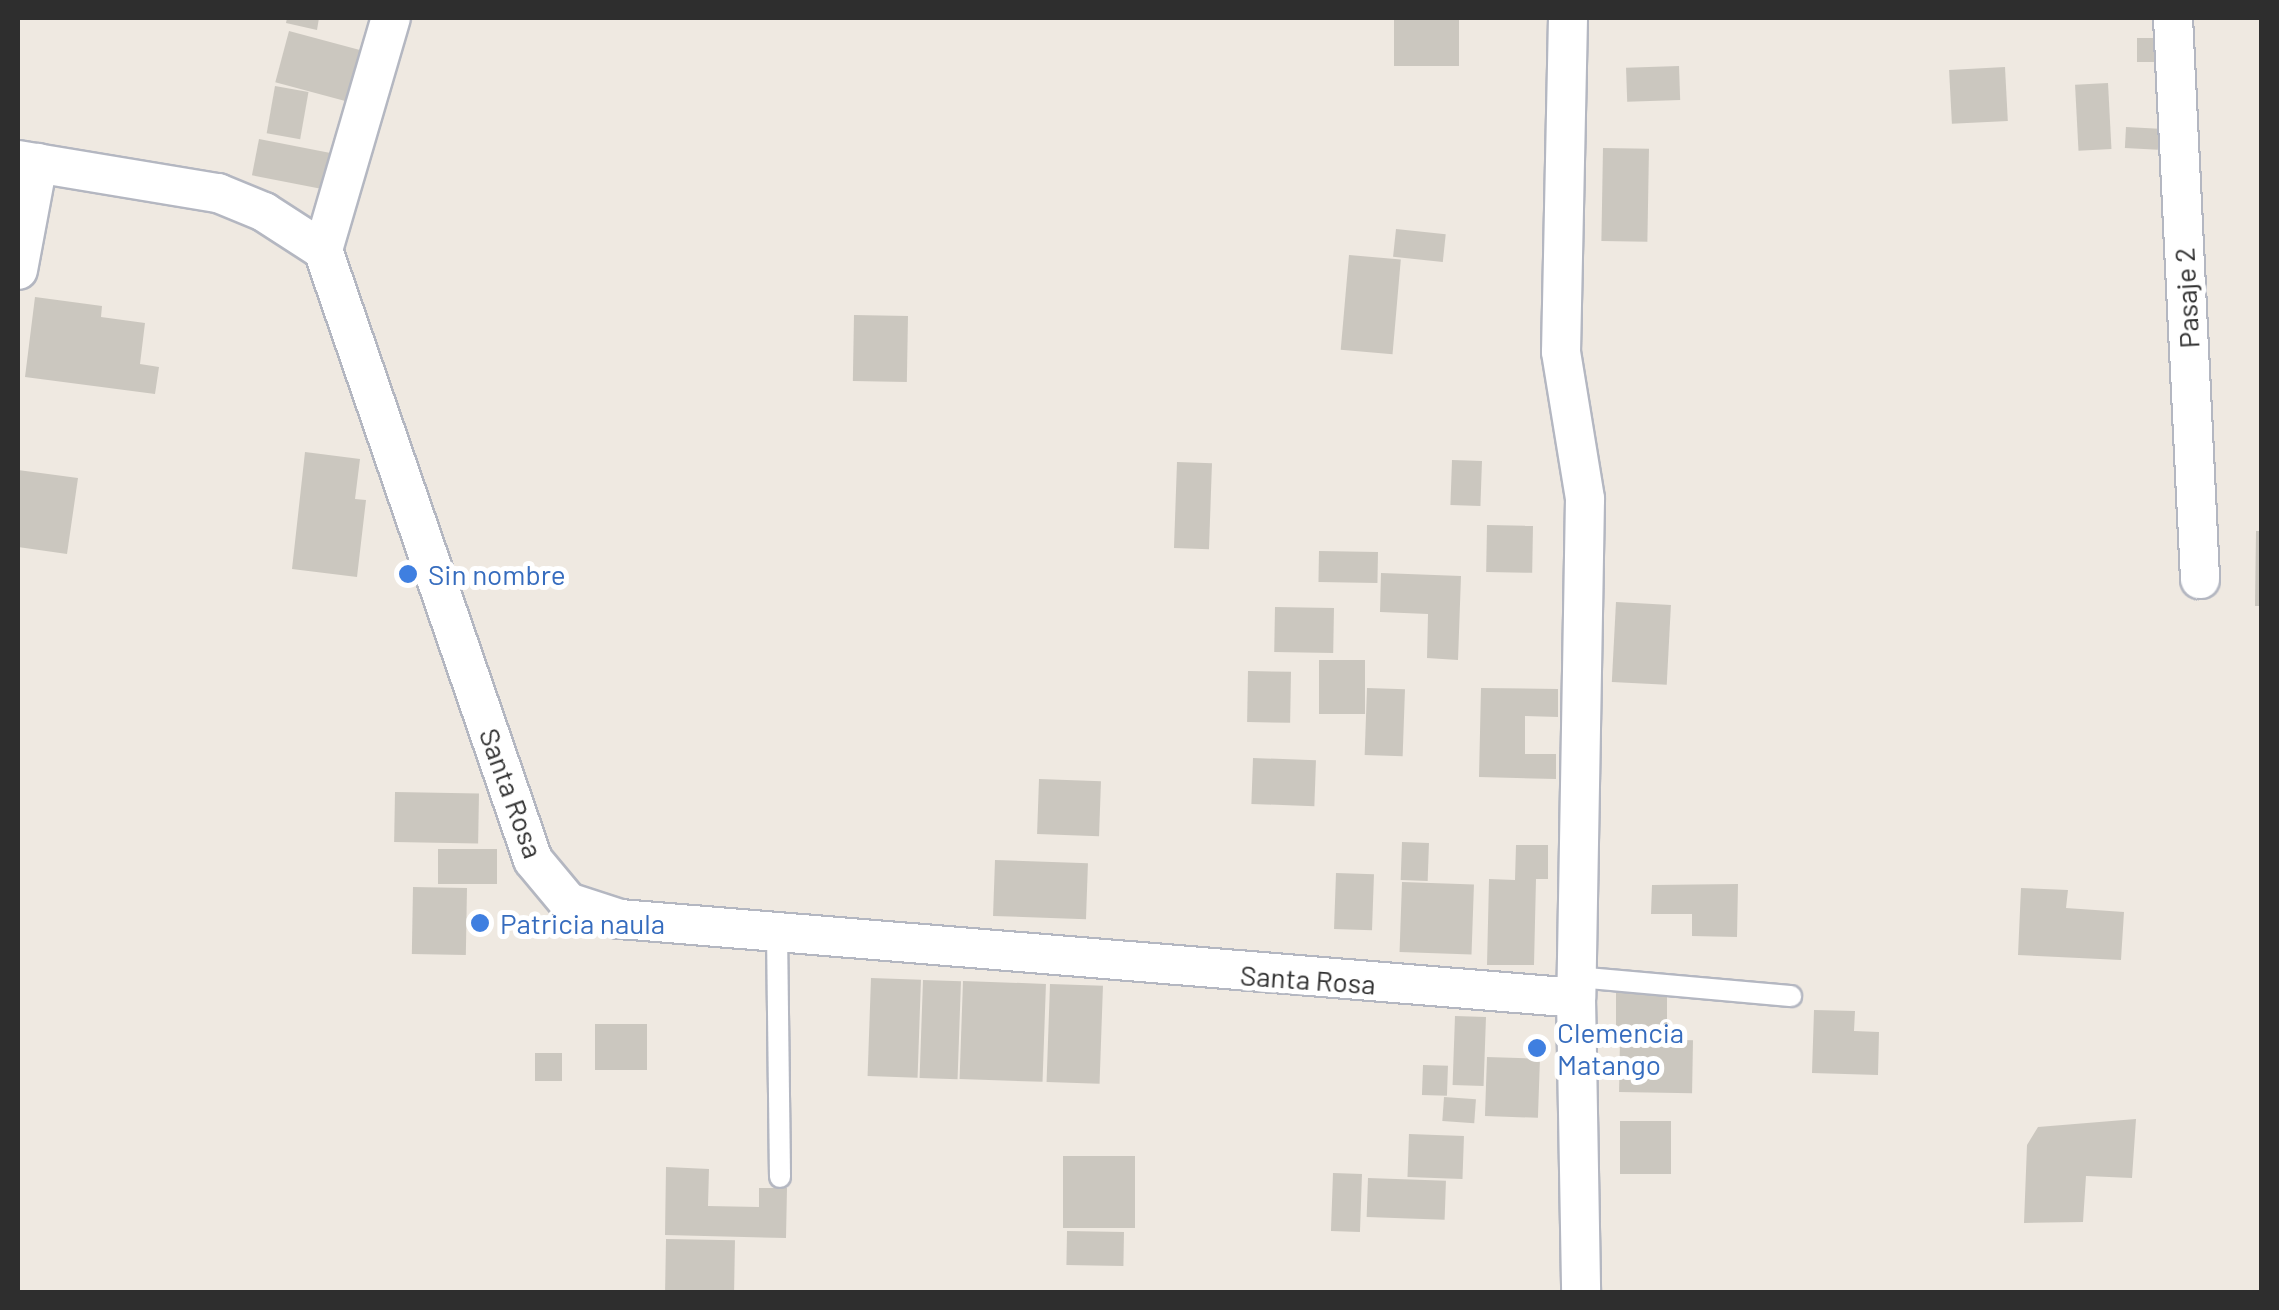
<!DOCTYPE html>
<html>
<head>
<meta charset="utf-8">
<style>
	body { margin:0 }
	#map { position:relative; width:2279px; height:1310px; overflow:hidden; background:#efe9e1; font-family:Barlow,sans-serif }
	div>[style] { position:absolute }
	.building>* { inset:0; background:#cbc7bf; transform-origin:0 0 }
	.roads { filter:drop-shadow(2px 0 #b4b7c1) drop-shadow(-2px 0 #b4b7c1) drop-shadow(0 2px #b4b7c1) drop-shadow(0 -2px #b4b7c1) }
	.lane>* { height:20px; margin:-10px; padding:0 10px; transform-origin:10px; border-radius:10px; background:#fff }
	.street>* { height:38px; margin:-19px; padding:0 19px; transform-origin:19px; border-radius:19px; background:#fff }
	.dots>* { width:28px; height:28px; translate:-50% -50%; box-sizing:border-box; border:5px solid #fff; border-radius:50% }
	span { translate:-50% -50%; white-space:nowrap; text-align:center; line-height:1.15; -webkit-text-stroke:10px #fff; paint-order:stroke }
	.street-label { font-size:28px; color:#2e2e2e }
	.shop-label { font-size:28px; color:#366cbe }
	.left { translate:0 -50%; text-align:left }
	.frame { position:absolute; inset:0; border:20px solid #2e2e2e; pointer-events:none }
</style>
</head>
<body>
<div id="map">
	<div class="building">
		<i style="clip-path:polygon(287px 18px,319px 18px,317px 30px,286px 23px)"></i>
		<i style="left:1394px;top:18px;width:65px;height:48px"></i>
		<i style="left:289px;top:31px;width:83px;height:53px;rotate:15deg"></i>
		<i style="left:2137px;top:38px;width:28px;height:24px"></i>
		<i style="left:1679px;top:66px;width:34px;height:53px;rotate:88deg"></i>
		<i style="left:2005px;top:67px;width:54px;height:56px;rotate:87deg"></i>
		<i style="left:2108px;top:83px;width:66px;height:33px;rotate:87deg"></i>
		<i style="left:275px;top:86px;width:34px;height:48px;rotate:10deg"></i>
		<i style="left:2126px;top:127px;width:33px;height:21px;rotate:3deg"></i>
		<i style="left:259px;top:139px;width:78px;height:37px;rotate:11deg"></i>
		<i style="left:1603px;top:148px;width:46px;height:93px;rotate:1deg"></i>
		<i style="left:1396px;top:229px;width:50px;height:28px;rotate:6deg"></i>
		<i style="left:1349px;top:255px;width:52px;height:95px;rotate:5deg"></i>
		<i style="clip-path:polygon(35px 297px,102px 306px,101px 317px,145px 323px,140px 364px,159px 367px,155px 394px,25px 377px)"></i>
		<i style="left:854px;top:315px;width:54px;height:66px;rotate:1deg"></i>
		<i style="clip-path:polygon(305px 452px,360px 459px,355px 499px,366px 500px,357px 577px,292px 569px)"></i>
		<i style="left:1452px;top:460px;width:30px;height:45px;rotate:2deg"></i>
		<i style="left:1177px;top:462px;width:35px;height:86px;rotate:2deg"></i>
		<i style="clip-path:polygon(18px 470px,78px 478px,67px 554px,18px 547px)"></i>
		<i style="left:1487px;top:525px;width:46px;height:47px;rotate:1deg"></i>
		<i style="clip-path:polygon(2256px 531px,2262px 531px,2262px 606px,2255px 606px)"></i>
		<i style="left:1319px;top:551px;width:59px;height:31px;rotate:1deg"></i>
		<i style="clip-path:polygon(1381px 573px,1461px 576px,1458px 660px,1427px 658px,1428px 614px,1380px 612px)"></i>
		<i style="left:1616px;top:602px;width:55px;height:80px;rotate:3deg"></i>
		<i style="left:1275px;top:607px;width:59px;height:45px;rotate:1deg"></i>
		<i style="left:1319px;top:660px;width:46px;height:54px"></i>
		<i style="left:1248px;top:671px;width:43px;height:51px;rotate:1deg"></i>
		<i style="left:1367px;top:688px;width:38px;height:67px;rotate:2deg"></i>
		<i style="clip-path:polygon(1481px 688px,1558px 689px,1558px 717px,1525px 716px,1525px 754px,1556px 754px,1556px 779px,1479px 777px)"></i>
		<i style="left:1253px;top:758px;width:63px;height:46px;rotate:2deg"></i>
		<i style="left:1039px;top:779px;width:62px;height:55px;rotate:2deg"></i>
		<i style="left:395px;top:792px;width:84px;height:50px;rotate:1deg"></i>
		<i style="left:1402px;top:842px;width:27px;height:38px;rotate:2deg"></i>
		<i style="clip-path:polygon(1516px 845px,1548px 845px,1548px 879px,1536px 879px,1534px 965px,1487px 965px,1489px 879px,1515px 880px)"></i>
		<i style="left:438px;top:849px;width:59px;height:35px"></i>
		<i style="left:995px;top:860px;width:93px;height:56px;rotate:2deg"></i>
		<i style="left:1336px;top:873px;width:38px;height:56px;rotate:2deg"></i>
		<i style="left:1402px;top:882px;width:72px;height:70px;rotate:2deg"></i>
		<i style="clip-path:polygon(1738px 884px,1737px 937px,1692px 936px,1692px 914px,1651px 914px,1652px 885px)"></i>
		<i style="left:413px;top:887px;width:54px;height:67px;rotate:1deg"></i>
		<i style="clip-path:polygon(2021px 888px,2068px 890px,2066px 908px,2124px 912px,2121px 960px,2018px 955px)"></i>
		<i style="left:871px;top:978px;width:50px;height:98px;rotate:2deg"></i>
		<i style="left:923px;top:980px;width:38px;height:98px;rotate:2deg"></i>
		<i style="left:963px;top:981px;width:83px;height:98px;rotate:2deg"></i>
		<i style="left:1050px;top:984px;width:53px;height:98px;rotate:2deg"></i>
		<i style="left:1616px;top:992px;width:51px;height:44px"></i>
		<i style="clip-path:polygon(1814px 1010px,1855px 1011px,1854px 1031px,1879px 1032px,1878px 1075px,1812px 1073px)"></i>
		<i style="left:1455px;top:1016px;width:31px;height:69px;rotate:2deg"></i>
		<i style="left:595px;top:1024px;width:52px;height:46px"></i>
		<i style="left:1620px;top:1039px;width:73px;height:53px;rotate:1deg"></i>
		<i style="left:535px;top:1053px;width:27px;height:28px"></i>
		<i style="left:1487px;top:1057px;width:53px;height:59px;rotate:2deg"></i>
		<i style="left:1423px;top:1065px;width:25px;height:30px;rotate:2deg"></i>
		<i style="left:1444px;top:1097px;width:32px;height:24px;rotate:4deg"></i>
		<i style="clip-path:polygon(2136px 1119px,2132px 1178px,2086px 1176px,2083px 1222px,2024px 1223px,2027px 1145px,2038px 1127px)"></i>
		<i style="left:1620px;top:1121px;width:51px;height:53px"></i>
		<i style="left:1409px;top:1134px;width:55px;height:43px;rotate:2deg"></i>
		<i style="left:1063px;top:1156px;width:72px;height:72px"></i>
		<i style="clip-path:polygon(666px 1167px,709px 1169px,708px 1206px,759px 1207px,759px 1188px,787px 1188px,786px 1238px,665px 1235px)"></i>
		<i style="left:1333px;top:1173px;width:29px;height:58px;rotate:2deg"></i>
		<i style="left:1368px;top:1178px;width:78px;height:39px;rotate:2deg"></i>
		<i style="left:1067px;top:1231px;width:57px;height:34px;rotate:1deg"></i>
		<i style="left:666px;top:1239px;width:69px;height:53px;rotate:1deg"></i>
	</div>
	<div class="roads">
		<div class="lane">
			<i style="left:777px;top:931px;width:246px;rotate:89.3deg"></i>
			<i style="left:1577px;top:977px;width:215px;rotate:5.1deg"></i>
		</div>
		<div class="street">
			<i style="left:1568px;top:18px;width:334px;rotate:91.2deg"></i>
			<i style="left:1561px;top:352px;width:149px;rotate:80.7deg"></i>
			<i style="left:1585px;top:499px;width:499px;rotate:91deg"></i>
			<i style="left:1576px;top:998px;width:294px;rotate:89deg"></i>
			<i style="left:2173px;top:18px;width:562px;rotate:87.24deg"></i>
			<i style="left:18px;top:160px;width:203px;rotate:9.4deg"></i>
			<i style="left:218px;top:193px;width:50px;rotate:22.4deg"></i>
			<i style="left:264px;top:212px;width:70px;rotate:32.8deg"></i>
			<i style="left:323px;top:250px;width:645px;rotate:71deg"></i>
			<i style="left:533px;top:860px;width:55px;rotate:50.2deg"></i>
			<i style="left:568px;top:902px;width:55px;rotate:18.1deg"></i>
			<i style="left:620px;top:919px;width:959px;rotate:4.72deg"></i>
			<i style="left:323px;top:250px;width:242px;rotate:-73.7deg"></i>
			<i style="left:18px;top:270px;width:109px;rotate:-79.4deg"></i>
		</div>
	</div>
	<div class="dots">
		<i style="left:408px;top:574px;background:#3f7fe0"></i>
		<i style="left:480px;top:923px;background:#3f7fe0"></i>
		<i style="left:1537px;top:1048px;background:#3f7fe0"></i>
	</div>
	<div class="street-label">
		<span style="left:2186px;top:298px;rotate:-93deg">Pasaje 2</span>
		<span style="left:512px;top:793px;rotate:70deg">Santa Rosa</span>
		<span style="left:1308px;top:979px;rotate:4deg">Santa Rosa</span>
	</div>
	<div class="shop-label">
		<span class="left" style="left:428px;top:574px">Sin nombre</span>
		<span class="left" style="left:500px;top:923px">Patricia naula</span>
		<span class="left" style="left:1557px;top:1048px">Clemencia<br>Matango</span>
	</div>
	<div class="frame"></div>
</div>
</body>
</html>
